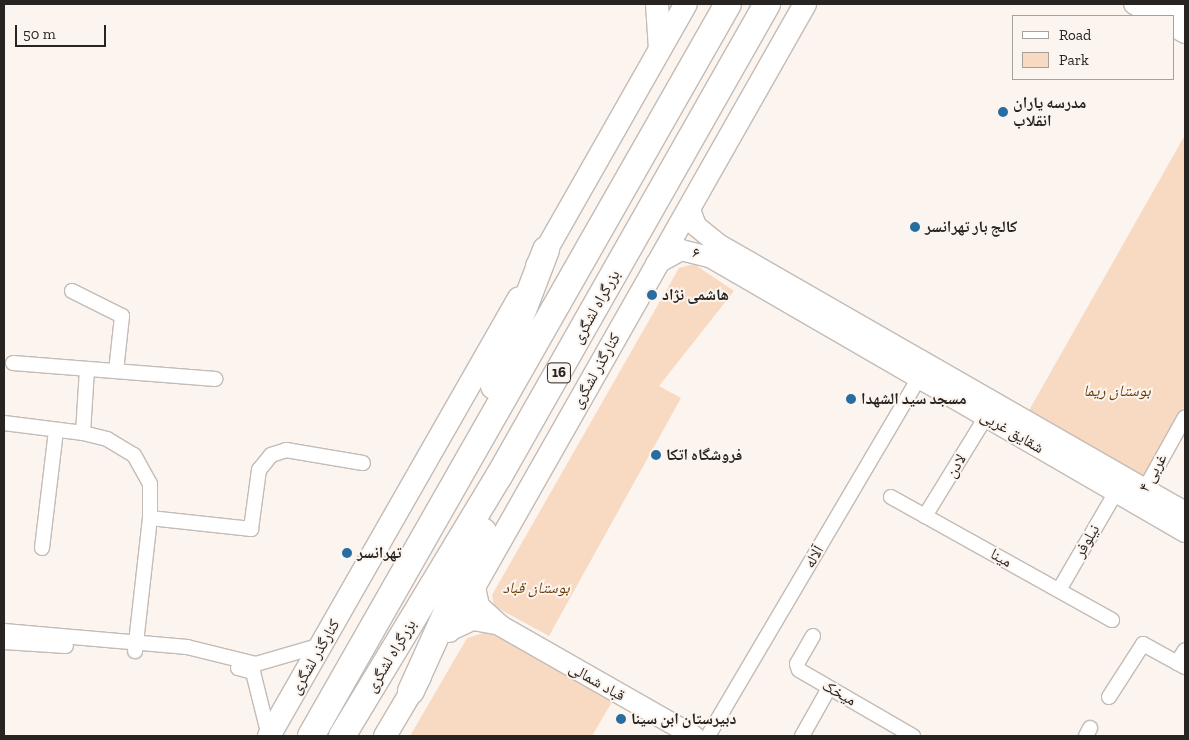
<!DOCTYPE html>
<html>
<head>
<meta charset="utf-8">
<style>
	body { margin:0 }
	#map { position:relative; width:1189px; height:740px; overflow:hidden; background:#fcf4ee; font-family:"Zilla Slab","Noto Naskh Arabic",serif }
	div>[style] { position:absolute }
	.green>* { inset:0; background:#f8dac3 }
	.roads { filter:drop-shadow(1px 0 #c3bbb6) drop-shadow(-1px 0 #c3bbb6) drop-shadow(0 1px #c3bbb6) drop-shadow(0 -1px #c3bbb6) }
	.street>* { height:14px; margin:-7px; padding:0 7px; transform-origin:7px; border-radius:7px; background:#fff }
	.secondary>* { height:20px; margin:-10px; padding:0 10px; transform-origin:10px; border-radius:10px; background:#fff }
	.primary>* { height:22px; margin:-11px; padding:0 11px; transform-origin:11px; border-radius:11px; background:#fff }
	.highway>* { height:26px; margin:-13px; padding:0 13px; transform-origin:13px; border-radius:13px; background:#fff }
	.dots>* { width:14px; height:14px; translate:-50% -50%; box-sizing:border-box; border:2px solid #fcf4ee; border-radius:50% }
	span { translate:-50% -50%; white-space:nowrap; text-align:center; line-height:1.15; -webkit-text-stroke:4px #fcf4ee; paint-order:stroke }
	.shield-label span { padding:1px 4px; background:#fcf4ee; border:1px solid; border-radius:4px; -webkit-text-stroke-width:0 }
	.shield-label { font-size:15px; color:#272422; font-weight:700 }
	.poi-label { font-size:16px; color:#272422; font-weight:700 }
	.left { translate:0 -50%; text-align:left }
	.street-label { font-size:16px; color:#272422 }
	.park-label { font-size:16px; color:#683905; font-style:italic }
	.frame { position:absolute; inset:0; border:5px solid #272422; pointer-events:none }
	.legend { position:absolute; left:1012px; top:15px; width:162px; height:65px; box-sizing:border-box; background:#fcf4ee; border:1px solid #a7a19c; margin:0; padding:6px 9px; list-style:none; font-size:15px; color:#272422 }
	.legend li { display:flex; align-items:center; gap:10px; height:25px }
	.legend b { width:25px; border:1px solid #a7a19c }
	.scale { position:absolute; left:15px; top:25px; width:91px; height:22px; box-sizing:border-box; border:2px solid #272422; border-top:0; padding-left:6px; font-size:15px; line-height:18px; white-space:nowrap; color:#272422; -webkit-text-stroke:4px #fcf4ee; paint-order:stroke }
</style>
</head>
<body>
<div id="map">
	<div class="green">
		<i style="clip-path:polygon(1185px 135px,1185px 405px,1137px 489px,1023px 421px)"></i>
		<i style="clip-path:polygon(694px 264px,734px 291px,659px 386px,681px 398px,549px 636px,494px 606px,492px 595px,679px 268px)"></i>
		<i style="clip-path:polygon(490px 631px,612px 702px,592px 736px,410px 736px,467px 638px)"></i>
	</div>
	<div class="roads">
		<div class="street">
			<i style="left:72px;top:291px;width:56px;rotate:26.6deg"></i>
			<i style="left:122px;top:316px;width:55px;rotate:96.2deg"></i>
			<i style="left:13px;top:363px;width:203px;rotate:4.5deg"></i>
			<i style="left:4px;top:423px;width:80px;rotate:7.2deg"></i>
			<i style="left:83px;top:433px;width:25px;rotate:14deg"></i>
			<i style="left:107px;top:439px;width:31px;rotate:31deg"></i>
			<i style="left:134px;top:455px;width:33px;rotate:61deg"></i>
			<i style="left:150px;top:484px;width:34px;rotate:90deg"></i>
			<i style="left:150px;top:518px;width:134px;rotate:96.4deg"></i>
			<i style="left:83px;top:433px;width:64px;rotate:-86.4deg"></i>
			<i style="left:1141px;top:496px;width:90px;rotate:-60.9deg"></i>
			<i style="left:891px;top:497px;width:253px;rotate:29.1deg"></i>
			<i style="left:925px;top:516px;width:116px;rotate:-58.4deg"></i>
			<i style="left:150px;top:518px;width:102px;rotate:6.2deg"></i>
			<i style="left:251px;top:529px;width:60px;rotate:-82.3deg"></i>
			<i style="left:259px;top:470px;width:19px;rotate:-51deg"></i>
			<i style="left:271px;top:455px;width:16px;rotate:-18deg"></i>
			<i style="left:286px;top:450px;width:78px;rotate:9.6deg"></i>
			<i style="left:42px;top:548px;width:119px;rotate:-83.2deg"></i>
			<i style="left:1059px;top:590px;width:113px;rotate:-59.8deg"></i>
			<i style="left:4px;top:631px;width:184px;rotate:5deg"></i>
			<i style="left:187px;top:647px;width:71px;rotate:13.8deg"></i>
			<i style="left:256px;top:664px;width:68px;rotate:-16.3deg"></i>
			<i style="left:813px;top:636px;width:32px;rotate:120deg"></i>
			<i style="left:797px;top:664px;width:6px;rotate:72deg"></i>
			<i style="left:799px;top:670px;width:132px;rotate:30.1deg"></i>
			<i style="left:4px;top:642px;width:62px;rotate:3.7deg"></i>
			<i style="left:1177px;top:663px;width:15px;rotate:-58deg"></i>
			<i style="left:238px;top:668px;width:16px;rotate:15deg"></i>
			<i style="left:253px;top:672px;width:66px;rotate:76deg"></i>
			<i style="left:1109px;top:697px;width:63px;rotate:-57.3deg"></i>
			<i style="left:1143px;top:644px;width:48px;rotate:28.7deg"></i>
			<i style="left:708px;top:736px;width:416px;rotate:-59.5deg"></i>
			<i style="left:802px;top:736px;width:55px;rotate:-60.6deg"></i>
			<i style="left:1086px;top:736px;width:9px;rotate:-63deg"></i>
		</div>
		<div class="secondary">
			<i style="left:1134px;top:4px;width:25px;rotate:29deg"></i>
			<i style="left:1167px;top:4px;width:21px;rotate:29deg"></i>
			<i style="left:1173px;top:26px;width:14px;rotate:30deg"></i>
			<i style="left:690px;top:210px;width:17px;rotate:69deg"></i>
			<i style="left:696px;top:226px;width:28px;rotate:39deg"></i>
			<i style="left:718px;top:244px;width:538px;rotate:29.85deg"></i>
			<i style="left:656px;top:264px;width:29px;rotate:-29deg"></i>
			<i style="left:681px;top:250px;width:30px;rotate:14deg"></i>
			<i style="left:710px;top:257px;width:549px;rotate:30.07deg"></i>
			<i style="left:475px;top:587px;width:19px;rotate:78deg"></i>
			<i style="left:479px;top:606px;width:30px;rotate:42deg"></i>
			<i style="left:501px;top:626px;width:222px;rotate:29.7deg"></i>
			<i style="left:449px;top:631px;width:26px;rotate:-25deg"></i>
			<i style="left:473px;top:620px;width:27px;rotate:10deg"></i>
		</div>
		<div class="primary">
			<i style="left:657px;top:4px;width:45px;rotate:86.2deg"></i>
			<i style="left:537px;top:266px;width:301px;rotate:-60.4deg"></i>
			<i style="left:449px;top:631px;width:721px;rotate:-60.41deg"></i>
			<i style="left:269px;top:736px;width:504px;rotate:-60.28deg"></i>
			<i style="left:385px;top:736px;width:69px;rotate:-59.3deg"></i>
		</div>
		<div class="highway">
			<i style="left:494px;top:386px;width:146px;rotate:-69.1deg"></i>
			<i style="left:411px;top:691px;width:175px;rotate:-65.6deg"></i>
			<i style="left:311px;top:736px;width:842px;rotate:-60.33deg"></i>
			<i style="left:342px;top:736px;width:304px;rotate:-58.9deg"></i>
			<i style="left:499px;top:476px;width:543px;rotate:-60.41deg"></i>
		</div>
	</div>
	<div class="dots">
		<i style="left:1003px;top:112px;background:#286da2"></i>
		<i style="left:915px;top:227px;background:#286da2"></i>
		<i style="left:652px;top:295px;background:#286da2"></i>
		<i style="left:851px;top:399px;background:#286da2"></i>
		<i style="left:656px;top:455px;background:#286da2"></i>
		<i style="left:347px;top:553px;background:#286da2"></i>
		<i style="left:621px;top:719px;background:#286da2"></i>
	</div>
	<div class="shield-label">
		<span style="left:559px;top:373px">16</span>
	</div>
	<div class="poi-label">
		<span class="left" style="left:1013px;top:112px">مدرسه یاران<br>انقلاب</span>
		<span class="left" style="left:925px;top:227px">کالج بار تهرانسر</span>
		<span class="left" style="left:662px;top:295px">هاشمی نژاد</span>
		<span class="left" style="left:861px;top:399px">مسجد سید الشهدا</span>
		<span class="left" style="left:666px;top:455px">فروشگاه اتکا</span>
		<span class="left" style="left:357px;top:553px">تهرانسر</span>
		<span class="left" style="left:631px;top:719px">دبیرستان ابن سینا</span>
	</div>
	<div class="street-label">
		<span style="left:696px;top:253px;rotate:12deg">۶</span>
		<span style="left:596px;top:307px;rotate:-61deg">بزرگراه لشگری</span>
		<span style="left:596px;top:371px;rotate:-61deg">کنارگذر لشگری</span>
		<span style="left:1012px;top:432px;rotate:30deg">شقایق غربی</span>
		<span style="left:956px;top:466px;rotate:-58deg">لادن</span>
		<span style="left:1153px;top:473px;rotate:-61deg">۴ غربی</span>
		<span style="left:1087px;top:541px;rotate:-60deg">نیلوفر</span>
		<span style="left:814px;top:557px;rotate:-60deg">آلاله</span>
		<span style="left:1001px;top:558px;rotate:29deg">مینا</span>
		<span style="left:391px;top:656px;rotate:-59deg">بزرگراه لشگری</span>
		<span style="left:315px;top:657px;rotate:-60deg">کنارگذر لشگری</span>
		<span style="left:597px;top:682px;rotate:30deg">قباد شمالی</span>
		<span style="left:839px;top:693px;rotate:30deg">میخک</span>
	</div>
	<div class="park-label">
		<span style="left:1117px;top:391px">بوستان ریما</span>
		<span style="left:536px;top:588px">بوستان قباد</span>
	</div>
	<div class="frame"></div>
	<ul class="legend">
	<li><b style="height:6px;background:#fff"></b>Road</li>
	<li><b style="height:14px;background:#f8dac3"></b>Park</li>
	</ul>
	<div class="scale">50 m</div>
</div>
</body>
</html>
